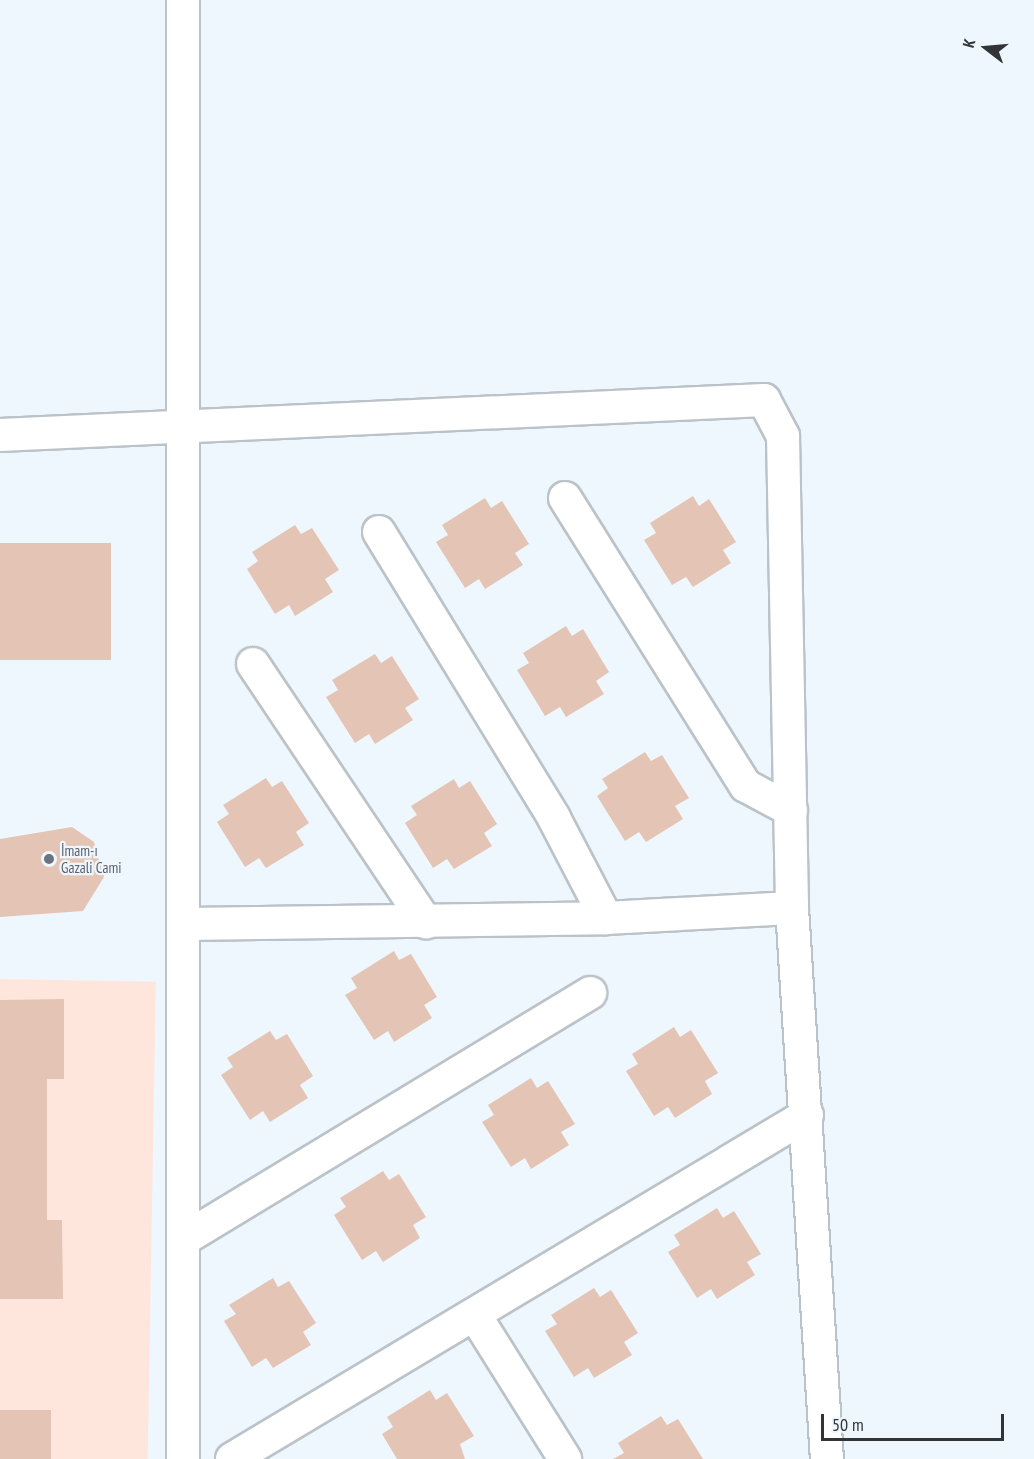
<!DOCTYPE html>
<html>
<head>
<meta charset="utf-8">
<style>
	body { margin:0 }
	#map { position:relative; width:1034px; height:1459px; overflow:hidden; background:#eff7fe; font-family:"PT Sans Narrow",sans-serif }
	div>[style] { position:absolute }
	.education>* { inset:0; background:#ffe6dd; transform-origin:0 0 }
	.building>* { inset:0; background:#e4c4b4; transform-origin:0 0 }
	.roads { filter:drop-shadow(2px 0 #bbc3c9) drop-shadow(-2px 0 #bbc3c9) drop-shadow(0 2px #bbc3c9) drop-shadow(0 -2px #bbc3c9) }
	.minor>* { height:32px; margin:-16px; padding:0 16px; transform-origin:16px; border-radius:16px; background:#fff }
	.dots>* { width:16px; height:16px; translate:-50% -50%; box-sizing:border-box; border:3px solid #eff7fe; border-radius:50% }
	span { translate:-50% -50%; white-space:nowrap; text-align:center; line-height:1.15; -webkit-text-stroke:4.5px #eff7fe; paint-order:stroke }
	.worship-label { font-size:15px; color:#5b616d }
	.left { translate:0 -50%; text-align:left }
	.north { position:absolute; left:956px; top:18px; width:60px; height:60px; -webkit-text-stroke:4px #eff7fe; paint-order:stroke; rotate:286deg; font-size:16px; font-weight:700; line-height:24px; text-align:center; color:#323538 }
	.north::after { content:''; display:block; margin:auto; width:21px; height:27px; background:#323538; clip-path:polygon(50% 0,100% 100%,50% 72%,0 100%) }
	.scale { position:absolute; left:821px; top:1414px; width:183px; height:27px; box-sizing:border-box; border:3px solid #323538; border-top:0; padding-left:8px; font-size:18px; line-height:21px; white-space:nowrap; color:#323538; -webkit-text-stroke:4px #eff7fe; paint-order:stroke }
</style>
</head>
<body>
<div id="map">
	<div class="education">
		<i style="left:0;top:979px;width:156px;height:480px;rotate:1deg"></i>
	</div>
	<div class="building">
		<i style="clip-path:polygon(693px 496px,699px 506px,709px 499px,736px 542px,723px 550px,731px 563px,693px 587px,686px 577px,672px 585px,644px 540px,656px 533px,650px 523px)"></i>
		<i style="clip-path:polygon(485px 498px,491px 508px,502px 501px,529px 544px,515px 553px,523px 565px,485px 589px,479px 579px,465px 588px,436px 542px,448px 535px,442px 525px)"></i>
		<i style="clip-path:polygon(295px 525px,301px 534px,312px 528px,339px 570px,325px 579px,333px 592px,295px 616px,289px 605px,275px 614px,247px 569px,258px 561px,252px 552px)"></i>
		<i style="left:0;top:543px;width:111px;height:117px"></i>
		<i style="clip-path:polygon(566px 626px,572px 636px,583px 629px,609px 672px,596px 681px,604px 694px,566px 717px,560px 707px,545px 716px,517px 670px,529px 663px,523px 653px)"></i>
		<i style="clip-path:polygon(375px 654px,381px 663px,392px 656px,419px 699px,405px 708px,413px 720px,375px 744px,369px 734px,355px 743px,326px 697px,338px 690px,332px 680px)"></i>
		<i style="clip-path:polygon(645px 752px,651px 761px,662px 755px,689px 798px,675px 806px,683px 819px,646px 842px,639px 832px,625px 841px,597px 796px,608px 788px,602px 779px)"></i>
		<i style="clip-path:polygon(266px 778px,272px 787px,282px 781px,309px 823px,296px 832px,304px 845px,266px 868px,259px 858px,245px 867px,217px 822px,229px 814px,223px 805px)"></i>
		<i style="clip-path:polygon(454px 779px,459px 788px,470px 781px,497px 824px,484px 833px,492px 846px,454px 869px,447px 859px,433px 868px,405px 823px,417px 815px,411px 806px)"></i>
		<i style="clip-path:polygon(72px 827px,94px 842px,104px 877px,83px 911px,0 917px,0 839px)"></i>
		<i style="clip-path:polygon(394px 951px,399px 960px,411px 954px,437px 997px,424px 1005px,432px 1018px,394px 1042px,388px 1031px,374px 1040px,345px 995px,357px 988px,351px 978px)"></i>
		<i style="clip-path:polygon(64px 999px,64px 1079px,47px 1079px,47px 1220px,62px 1220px,63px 1299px,0 1299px,0 1000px)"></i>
		<i style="clip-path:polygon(674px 1027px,680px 1037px,691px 1030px,718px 1073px,705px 1081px,712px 1094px,675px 1118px,668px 1107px,654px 1116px,626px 1071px,638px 1064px,632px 1054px)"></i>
		<i style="clip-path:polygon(270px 1031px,276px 1040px,287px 1034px,313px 1076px,300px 1085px,308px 1098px,270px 1122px,263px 1111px,250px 1120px,221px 1075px,233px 1067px,227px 1058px)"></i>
		<i style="clip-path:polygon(531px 1078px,537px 1088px,548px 1081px,575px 1124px,561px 1132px,569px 1145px,531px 1169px,525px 1158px,511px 1167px,482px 1122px,494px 1115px,488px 1105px)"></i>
		<i style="clip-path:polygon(383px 1171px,389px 1180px,399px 1174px,426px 1217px,413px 1225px,420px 1238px,383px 1262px,376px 1251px,362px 1260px,334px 1215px,346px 1207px,340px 1198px)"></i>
		<i style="clip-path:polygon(717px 1208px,723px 1218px,734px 1211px,761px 1254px,747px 1262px,755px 1275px,717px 1299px,711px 1289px,697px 1298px,668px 1252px,680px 1245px,674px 1235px)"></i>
		<i style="clip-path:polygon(273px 1278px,278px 1287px,289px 1281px,316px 1323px,303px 1332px,311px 1345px,273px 1368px,266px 1358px,252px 1367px,224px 1321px,236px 1314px,229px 1305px)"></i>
		<i style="clip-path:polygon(594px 1288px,600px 1297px,611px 1290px,638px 1333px,624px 1342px,632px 1355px,594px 1378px,588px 1368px,574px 1377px,545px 1331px,557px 1324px,551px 1315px)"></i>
		<i style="clip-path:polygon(430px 1390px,436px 1400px,447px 1393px,474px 1436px,460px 1444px,465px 1459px,397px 1459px,382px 1434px,393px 1427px,387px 1417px)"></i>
		<i style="left:51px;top:1410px;width:49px;height:51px;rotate:90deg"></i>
		<i style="clip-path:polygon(661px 1416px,667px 1425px,678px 1419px,703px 1459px,613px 1459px,624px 1453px,618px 1443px)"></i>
	</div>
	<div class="roads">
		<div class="minor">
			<i style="left:183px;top:0;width:1459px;rotate:90deg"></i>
			<i style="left:0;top:435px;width:765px;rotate:-2.62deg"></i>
			<i style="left:764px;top:400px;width:41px;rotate:62.2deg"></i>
			<i style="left:783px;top:436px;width:472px;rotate:88.9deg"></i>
			<i style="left:792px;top:908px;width:552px;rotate:86.37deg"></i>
			<i style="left:565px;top:498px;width:340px;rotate:57.9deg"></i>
			<i style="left:746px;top:786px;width:51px;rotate:28.1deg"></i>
			<i style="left:379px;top:532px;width:335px;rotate:58.5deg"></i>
			<i style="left:554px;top:818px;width:113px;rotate:62.5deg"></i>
			<i style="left:253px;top:664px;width:311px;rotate:56.2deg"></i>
			<i style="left:187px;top:924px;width:419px;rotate:-0.8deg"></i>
			<i style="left:606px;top:918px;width:186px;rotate:-3.1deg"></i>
			<i style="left:184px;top:1239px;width:475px;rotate:-31.2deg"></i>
			<i style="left:476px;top:1317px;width:168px;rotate:57.9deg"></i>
			<i style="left:232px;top:1459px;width:670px;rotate:-30.89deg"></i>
		</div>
	</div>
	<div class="dots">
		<i style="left:49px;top:859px;background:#6b7280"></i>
	</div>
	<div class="worship-label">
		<span class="left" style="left:61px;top:859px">İmam-ı<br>Gazali Cami</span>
	</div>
	<div class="north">K</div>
	<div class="scale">50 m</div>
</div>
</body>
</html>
